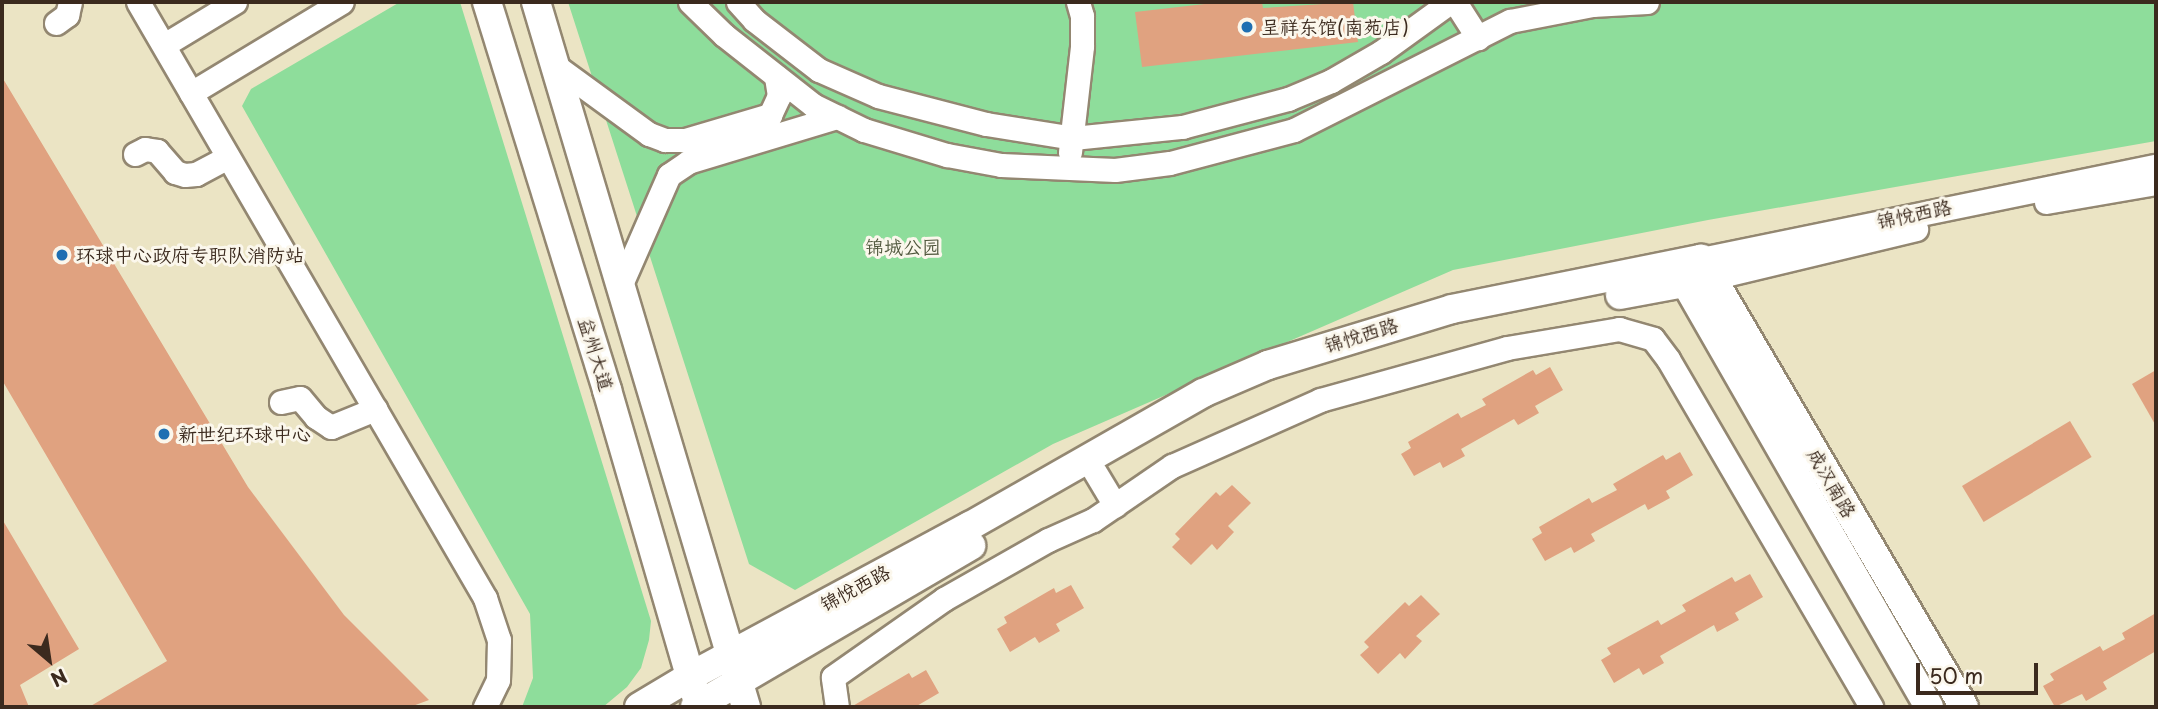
<!DOCTYPE html>
<html>
<head>
<meta charset="utf-8">
<style>
	body { margin:0 }
	#map { position:relative; width:2158px; height:709px; overflow:hidden; background:#ebe4c4; font-family:"Playpen Sans","LXGW WenKai TC",sans-serif }
	div>[style] { position:absolute }
	.green>* { inset:0; background:#8edd9b }
	.building>* { inset:0; background:#e0a280; transform-origin:0 0 }
	.roads { filter:drop-shadow(2px 0 #938771) drop-shadow(-2px 0 #938771) drop-shadow(0 2px #938771) drop-shadow(0 -2px #938771) }
	.minor>* { height:23px; margin:-11.5px; padding:0 11.5px; transform-origin:11.5px; border-radius:11.5px; background:#fff }
	.major>* { height:28px; margin:-14px; padding:0 14px; transform-origin:14px; border-radius:14px; background:#fff }
	.dots>* { width:19px; height:19px; translate:-50% -50%; box-sizing:border-box; border:4px solid #fbf7ec; border-radius:50% }
	span { translate:-50% -50%; white-space:nowrap; text-align:center; line-height:1.15; -webkit-text-stroke:6px #fbf7ec; paint-order:stroke }
	.poi-label { font-size:19px; color:#3b2a1e }
	.left { translate:0 -50%; text-align:left }
	.street-label { font-size:19px; color:#3b2a1e }
	.park-label { font-size:19px; color:#50573d }
	.frame { position:absolute; inset:0; border:4px solid #3b2a1e; pointer-events:none }
	.north { position:absolute; left:14px; top:625px; width:70px; height:70px; -webkit-text-stroke:5px #fbf7ec; paint-order:stroke; rotate:151deg; font-size:19px; font-weight:700; line-height:28px; text-align:center; color:#3b2a1e }
	.north::after { content:''; display:block; margin:auto; width:24px; height:32px; background:#3b2a1e; clip-path:polygon(50% 0,100% 100%,50% 72%,0 100%) }
	.scale { position:absolute; left:1916px; top:663px; width:122px; height:32px; box-sizing:border-box; border:4px solid #3b2a1e; border-top:0; padding-left:9px; font-size:21px; line-height:24px; white-space:nowrap; color:#3b2a1e; -webkit-text-stroke:5px #fbf7ec; paint-order:stroke }
</style>
</head>
<body>
<div id="map">
	<div class="green">
		<i style="clip-path:polygon(400px 2px,460px 2px,651px 621px,649px 640px,641px 668px,627px 687px,603px 707px,522px 707px,533px 678px,530px 614px,242px 106px,251px 89px)"></i>
		<i style="clip-path:polygon(568px 2px,2156px 2px,2156px 141px,1708px 220px,1453px 270px,1053px 444px,795px 590px,749px 564px)"></i>
	</div>
	<div class="building">
		<i style="clip-path:polygon(1222px 2px,1262px 2px,1263px 8px,1353px 2px,1358px 42px,1142px 67px,1135px 12px)"></i>
		<i style="clip-path:polygon(2px 77px,248px 487px,344px 615px,429px 700px,410px 707px,89px 707px,167px 661px,2px 380px)"></i>
		<i style="clip-path:polygon(1550px 367px,1563px 390px,1535px 406px,1539px 413px,1518px 425px,1514px 419px,1461px 449px,1465px 456px,1443px 468px,1440px 462px,1414px 476px,1401px 454px,1411px 448px,1408px 442px,1458px 413px,1461px 418px,1486px 405px,1482px 399px,1533px 370px,1536px 375px)"></i>
		<i style="clip-path:polygon(2156px 370px,2156px 426px,2132px 384px)"></i>
		<i style="left:2070px;top:421px;width:42px;height:126px;rotate:59deg"></i>
		<i style="clip-path:polygon(1680px 452px,1693px 475px,1666px 491px,1670px 498px,1648px 510px,1645px 504px,1591px 534px,1595px 541px,1574px 553px,1571px 547px,1545px 561px,1532px 539px,1542px 533px,1539px 527px,1589px 498px,1592px 503px,1617px 490px,1613px 484px,1663px 455px,1666px 460px)"></i>
		<i style="clip-path:polygon(1232px 485px,1251px 503px,1228px 526px,1234px 532px,1217px 550px,1212px 544px,1191px 565px,1172px 547px,1180px 539px,1175px 534px,1216px 492px,1220px 496px)"></i>
		<i style="clip-path:polygon(2px 519px,79px 649px,20px 685px,29px 707px,2px 707px)"></i>
		<i style="clip-path:polygon(1750px 574px,1763px 597px,1735px 613px,1739px 620px,1717px 632px,1714px 625px,1660px 656px,1664px 663px,1643px 675px,1639px 668px,1614px 683px,1601px 660px,1611px 654px,1607px 648px,1658px 620px,1661px 625px,1686px 611px,1682px 605px,1732px 577px,1735px 582px)"></i>
		<i style="clip-path:polygon(1071px 585px,1084px 608px,1056px 624px,1060px 631px,1039px 643px,1035px 637px,1010px 652px,997px 629px,1007px 623px,1004px 617px,1054px 588px,1056px 593px)"></i>
		<i style="clip-path:polygon(1421px 595px,1440px 614px,1416px 636px,1422px 641px,1405px 659px,1400px 653px,1378px 674px,1360px 655px,1369px 647px,1364px 642px,1405px 602px,1409px 606px)"></i>
		<i style="clip-path:polygon(2156px 613px,2156px 651px,2103px 682px,2107px 689px,2086px 701px,2082px 694px,2055px 707px,2043px 686px,2054px 680px,2050px 674px,2100px 646px,2103px 651px,2125px 639px,2122px 633px)"></i>
		<i style="clip-path:polygon(926px 670px,939px 693px,915px 707px,851px 707px,909px 673px,912px 678px)"></i>
	</div>
	<div class="roads">
		<div class="minor">
			<i style="left:138px;top:2px;width:690px;rotate:59.79deg"></i>
			<i style="left:485px;top:598px;width:44px;rotate:71.6deg"></i>
			<i style="left:499px;top:640px;width:40px;rotate:91.4deg"></i>
			<i style="left:498px;top:680px;width:30px;rotate:116deg"></i>
			<i style="left:690px;top:2px;width:47px;rotate:44.1deg"></i>
			<i style="left:724px;top:35px;width:113px;rotate:38.2deg"></i>
			<i style="left:813px;top:105px;width:57px;rotate:26.1deg"></i>
			<i style="left:864px;top:130px;width:87px;rotate:16.8deg"></i>
			<i style="left:947px;top:155px;width:55px;rotate:10.5deg"></i>
			<i style="left:1001px;top:165px;width:114px;rotate:2.5deg"></i>
			<i style="left:1115px;top:170px;width:55px;rotate:-7.3deg"></i>
			<i style="left:1170px;top:163px;width:128px;rotate:-14.9deg"></i>
			<i style="left:1294px;top:130px;width:242px;rotate:-26.8deg"></i>
			<i style="left:1510px;top:21px;width:84px;rotate:-11deg"></i>
			<i style="left:1592px;top:5px;width:55px;rotate:-3.1deg"></i>
			<i style="left:738px;top:2px;width:24px;rotate:48deg"></i>
			<i style="left:754px;top:20px;width:82px;rotate:37.6deg"></i>
			<i style="left:819px;top:70px;width:64px;rotate:23.8deg"></i>
			<i style="left:878px;top:96px;width:112px;rotate:14.5deg"></i>
			<i style="left:986px;top:124px;width:88px;rotate:9.1deg"></i>
			<i style="left:1073px;top:138px;width:110px;rotate:-5.8deg"></i>
			<i style="left:1182px;top:127px;width:110px;rotate:-14.8deg"></i>
			<i style="left:1288px;top:99px;width:47px;rotate:-22.7deg"></i>
			<i style="left:1331px;top:81px;width:58px;rotate:-30.1deg"></i>
			<i style="left:1381px;top:52px;width:85px;rotate:-35.9deg"></i>
			<i style="left:1455px;top:2px;width:43px;rotate:57.4deg"></i>
			<i style="left:56px;top:23px;width:14px;rotate:-36deg"></i>
			<i style="left:67px;top:15px;width:13px;rotate:-77deg"></i>
			<i style="left:164px;top:45px;width:83px;rotate:-31.2deg"></i>
			<i style="left:557px;top:67px;width:114px;rotate:36.1deg"></i>
			<i style="left:649px;top:134px;width:17px;rotate:21deg"></i>
			<i style="left:665px;top:140px;width:20px"></i>
			<i style="left:685px;top:140px;width:89px;rotate:-16.4deg"></i>
			<i style="left:770px;top:115px;width:21px;rotate:-65deg"></i>
			<i style="left:779px;top:96px;width:20px;rotate:-99deg"></i>
			<i style="left:191px;top:93px;width:176px;rotate:-31.1deg"></i>
			<i style="left:1070px;top:152px;width:107px;rotate:-83.5deg"></i>
			<i style="left:1082px;top:46px;width:30px;rotate:-90deg"></i>
			<i style="left:1082px;top:16px;width:15px;rotate:-106deg"></i>
			<i style="left:135px;top:154px;width:11px;rotate:-27deg"></i>
			<i style="left:145px;top:149px;width:12px;rotate:9deg"></i>
			<i style="left:157px;top:151px;width:28px;rotate:49deg"></i>
			<i style="left:175px;top:172px;width:10px;rotate:17deg"></i>
			<i style="left:185px;top:175px;width:11px;rotate:-5deg"></i>
			<i style="left:196px;top:174px;width:36px;rotate:-28deg"></i>
			<i style="left:2046px;top:202px;width:112px;rotate:-9.8deg"></i>
			<i style="left:1701px;top:259px;width:464px;rotate:-11.6deg"></i>
			<i style="left:1712px;top:278px;width:210px;rotate:-13.5deg"></i>
			<i style="left:622px;top:282px;width:117px;rotate:-66.3deg"></i>
			<i style="left:669px;top:175px;width:23px;rotate:-34deg"></i>
			<i style="left:688px;top:162px;width:156px;rotate:-16.8deg"></i>
			<i style="left:281px;top:402px;width:19px;rotate:-12deg"></i>
			<i style="left:300px;top:398px;width:25px;rotate:50deg"></i>
			<i style="left:316px;top:417px;width:18px;rotate:34deg"></i>
			<i style="left:331px;top:427px;width:48px;rotate:-22.2deg"></i>
			<i style="left:1095px;top:472px;width:39px;rotate:59deg"></i>
			<i style="left:837px;top:707px;width:30px;rotate:-98deg"></i>
			<i style="left:833px;top:677px;width:136px;rotate:-35.1deg"></i>
			<i style="left:944px;top:599px;width:120px;rotate:-29.6deg"></i>
			<i style="left:1048px;top:540px;width:49px;rotate:-24deg"></i>
			<i style="left:1093px;top:520px;width:96px;rotate:-34.4deg"></i>
			<i style="left:1172px;top:466px;width:162px;rotate:-24deg"></i>
			<i style="left:1320px;top:400px;width:194px;rotate:-15.5deg"></i>
			<i style="left:1507px;top:348px;width:114px;rotate:-9.6deg"></i>
			<i style="left:1619px;top:329px;width:35px;rotate:16deg"></i>
			<i style="left:1653px;top:339px;width:25px;rotate:53deg"></i>
			<i style="left:1668px;top:359px;width:403px;rotate:59.7deg"></i>
		</div>
		<div class="major">
			<i style="left:487px;top:2px;width:406px;rotate:72.8deg"></i>
			<i style="left:607px;top:390px;width:316px;rotate:73.8deg"></i>
			<i style="left:536px;top:2px;width:736px;rotate:73.41deg"></i>
			<i style="left:1677px;top:268px;width:506px;rotate:60.14deg"></i>
			<i style="left:1620px;top:295px;width:94px;rotate:-10.5deg"></i>
			<i style="left:639px;top:707px;width:58px;rotate:-31deg"></i>
			<i style="left:689px;top:677px;width:319px;rotate:-28.3deg"></i>
			<i style="left:970px;top:526px;width:268px;rotate:-29.7deg"></i>
			<i style="left:1203px;top:393px;width:71px;rotate:-23.3deg"></i>
			<i style="left:1268px;top:365px;width:192px;rotate:-16.9deg"></i>
			<i style="left:1452px;top:309px;width:254px;rotate:-11.4deg"></i>
			<i style="left:1701px;top:259px;width:519px;rotate:59.58deg"></i>
			<i style="left:695px;top:707px;width:320px;rotate:-30.3deg"></i>
		</div>
	</div>
	<div class="dots">
		<i style="left:1247px;top:27px;background:#1f6fb2"></i>
		<i style="left:62px;top:255px;background:#1f6fb2"></i>
		<i style="left:164px;top:434px;background:#1f6fb2"></i>
	</div>
	<div class="poi-label">
		<span class="left" style="left:1261px;top:27px">呈祥东馆(南苑店)</span>
		<span class="left" style="left:76px;top:255px">环球中心政府专职队消防站</span>
		<span class="left" style="left:178px;top:434px">新世纪环球中心</span>
	</div>
	<div class="street-label">
		<span style="left:1914px;top:214px;rotate:-12deg">锦悦西路</span>
		<span style="left:1361px;top:335px;rotate:-17deg">锦悦西路</span>
		<span style="left:596px;top:354px;rotate:73deg">益州大道</span>
		<span style="left:1832px;top:483px;rotate:60deg">成汉南路</span>
		<span style="left:855px;top:588px;rotate:-28deg">锦悦西路</span>
	</div>
	<div class="park-label">
		<span style="left:903px;top:247px">锦城公园</span>
	</div>
	<div class="frame"></div>
	<div class="north">N</div>
	<div class="scale">50 m</div>
</div>
</body>
</html>
